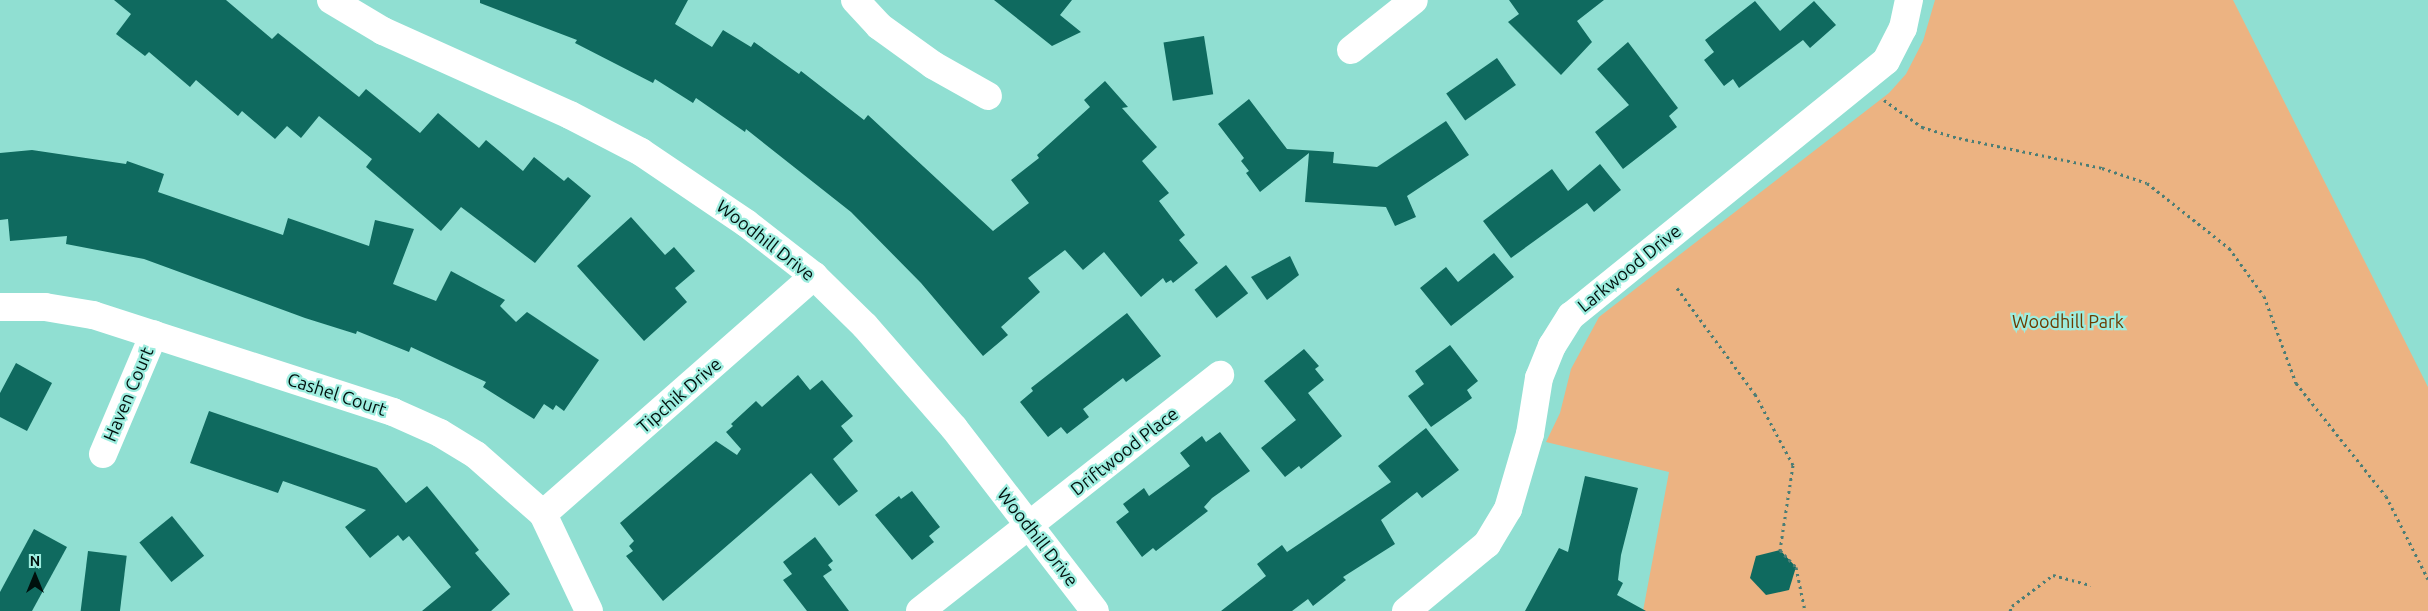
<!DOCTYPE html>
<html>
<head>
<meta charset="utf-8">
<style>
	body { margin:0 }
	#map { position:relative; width:2428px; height:611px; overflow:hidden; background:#90dfd2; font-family:Ubuntu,sans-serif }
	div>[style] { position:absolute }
	.green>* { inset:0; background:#ecb382 }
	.building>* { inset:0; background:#0f6a5f; transform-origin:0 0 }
	.path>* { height:3px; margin-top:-1.5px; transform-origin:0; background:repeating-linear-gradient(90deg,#4c7d75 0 2.5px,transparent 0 6.5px) }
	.minor>* { height:28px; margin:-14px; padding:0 14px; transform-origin:14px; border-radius:14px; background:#fff }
	.tertiary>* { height:28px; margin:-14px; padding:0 14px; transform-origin:14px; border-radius:14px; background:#fff }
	span { translate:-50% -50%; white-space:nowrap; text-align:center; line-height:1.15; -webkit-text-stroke:4.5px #9deddf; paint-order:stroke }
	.street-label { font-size:18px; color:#00100d }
	.park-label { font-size:18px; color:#6c3b00 }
	.north { position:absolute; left:10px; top:551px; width:50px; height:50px; -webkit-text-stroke:4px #9deddf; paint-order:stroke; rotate:0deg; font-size:14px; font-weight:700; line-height:20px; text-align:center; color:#00100d }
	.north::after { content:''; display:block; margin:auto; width:18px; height:22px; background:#00100d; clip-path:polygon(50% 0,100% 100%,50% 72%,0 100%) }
</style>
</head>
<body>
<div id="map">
	<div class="green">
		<i style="clip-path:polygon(1935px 0,2233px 0,2428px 387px,2428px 611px,1643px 611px,1669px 472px,1546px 442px,1560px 413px,1571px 369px,1599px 317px,1889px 93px,1906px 74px,1923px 41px)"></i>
	</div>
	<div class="building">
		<i style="clip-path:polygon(114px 0,226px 0,272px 39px,278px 33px,359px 97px,366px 89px,420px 133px,438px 113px,479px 148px,486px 140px,523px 171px,534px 157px,564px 181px,568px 177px,591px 196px,535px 263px,461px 207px,441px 231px,366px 167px,372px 159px,319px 116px,301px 138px,287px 126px,275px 139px,242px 111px,238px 116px,196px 80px,190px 87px,149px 52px,145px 56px,116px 34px,131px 14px)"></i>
		<i style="clip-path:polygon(480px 0,688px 0,675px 24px,712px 47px,723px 30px,751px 47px,754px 42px,799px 74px,801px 71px,864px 120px,868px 115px,993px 231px,1029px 203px,1011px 180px,1039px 158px,1037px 155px,1090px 107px,1084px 100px,1105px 81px,1128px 107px,1122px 108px,1157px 147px,1142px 161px,1169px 193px,1159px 201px,1185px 235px,1179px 240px,1198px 263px,1173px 283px,1171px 280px,1166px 283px,1163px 278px,1141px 297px,1104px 252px,1083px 270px,1065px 250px,1028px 278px,1040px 292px,1001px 327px,1008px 335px,983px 356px,921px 283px,851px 212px,746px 129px,745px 132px,696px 98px,693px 103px,655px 79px,653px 83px,575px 43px,577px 40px,480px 3px)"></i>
		<i style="clip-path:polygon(994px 0,1072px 0,1060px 15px,1081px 32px,1052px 46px)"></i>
		<i style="clip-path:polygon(1509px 0,1604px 0,1577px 21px,1592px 42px,1561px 75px,1508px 22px,1519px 14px)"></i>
		<i style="clip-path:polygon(1755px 1px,1780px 31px,1814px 1px,1836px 25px,1810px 48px,1803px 40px,1739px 88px,1733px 79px,1724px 86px,1704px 60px,1714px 52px,1705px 40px)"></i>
		<i style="left:1204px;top:36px;width:59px;height:41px;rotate:81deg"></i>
		<i style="clip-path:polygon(1628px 42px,1678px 108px,1669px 116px,1677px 127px,1623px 169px,1595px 132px,1629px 105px,1597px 69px)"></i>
		<i style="left:1497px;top:58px;width:33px;height:62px;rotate:55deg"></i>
		<i style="clip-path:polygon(1249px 99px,1287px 149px,1334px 152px,1333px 163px,1377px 167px,1446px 121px,1469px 155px,1407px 196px,1416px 217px,1395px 226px,1386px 207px,1305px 202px,1309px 153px,1260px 192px,1246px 173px,1249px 171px,1241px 161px,1244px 158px,1218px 124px)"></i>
		<i style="clip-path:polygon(32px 150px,126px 164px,127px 161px,164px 174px,158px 192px,283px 235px,288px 218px,369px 246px,375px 220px,414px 229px,393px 284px,436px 301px,451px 271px,505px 300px,500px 306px,516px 322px,527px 312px,599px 360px,564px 411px,556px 405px,553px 410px,544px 404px,534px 419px,483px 387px,486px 382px,411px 347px,409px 352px,357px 331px,356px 334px,305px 318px,144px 259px,66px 244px,67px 236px,10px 241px,8px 219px,0 220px,0 153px)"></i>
		<i style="clip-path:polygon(1600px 164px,1621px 190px,1594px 212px,1587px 203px,1511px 258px,1483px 221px,1552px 169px,1568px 191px)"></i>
		<i style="clip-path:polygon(631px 217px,665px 255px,674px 247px,695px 271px,675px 288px,687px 302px,644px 341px,577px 266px)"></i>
		<i style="clip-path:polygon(1494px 253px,1514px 277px,1451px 326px,1420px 288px,1446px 267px,1458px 282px)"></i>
		<i style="clip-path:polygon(1290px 256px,1299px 275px,1267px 300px,1251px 277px)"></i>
		<i style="left:1226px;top:265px;width:36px;height:40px;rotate:52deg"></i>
		<i style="clip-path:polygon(1127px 313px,1161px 356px,1126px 382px,1123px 378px,1083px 409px,1089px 417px,1067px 434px,1061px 427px,1048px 437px,1020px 402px,1033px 391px,1031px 388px)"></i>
		<i style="clip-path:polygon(1450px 345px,1478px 381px,1467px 390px,1472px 398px,1431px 427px,1408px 396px,1424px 384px,1415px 371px)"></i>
		<i style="clip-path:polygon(1304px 349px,1319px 366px,1315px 369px,1324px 380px,1308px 393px,1342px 436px,1301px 469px,1299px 466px,1285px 477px,1261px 448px,1296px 420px,1264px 381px)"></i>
		<i style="clip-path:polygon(16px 363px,52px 383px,27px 431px,0 417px,0 393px)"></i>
		<i style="clip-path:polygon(798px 375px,810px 390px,822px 380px,853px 416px,841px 426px,853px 441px,833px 459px,858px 491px,839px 506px,811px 473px,663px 601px,626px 556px,633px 551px,629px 546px,634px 541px,620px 523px,716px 441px,737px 455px,741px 449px,726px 432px,733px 426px,731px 424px,756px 401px,762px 407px)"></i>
		<i style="clip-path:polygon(209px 411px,377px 468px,406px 503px,427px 486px,479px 550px,475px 553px,510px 594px,491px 611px,422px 611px,451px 587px,409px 536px,403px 541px,398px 535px,370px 558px,345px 527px,366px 510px,283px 481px,278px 493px,190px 463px)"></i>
		<i style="clip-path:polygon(1426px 428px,1459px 470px,1422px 498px,1417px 492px,1381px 520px,1395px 544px,1343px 577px,1346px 580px,1313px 606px,1308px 599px,1292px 611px,1221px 611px,1266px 576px,1257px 564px,1282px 545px,1287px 552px,1391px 482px,1378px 466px)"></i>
		<i style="clip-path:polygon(1220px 432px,1250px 471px,1212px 498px,1204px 507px,1208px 511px,1156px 551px,1153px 548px,1142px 557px,1116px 522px,1129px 512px,1123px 504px,1144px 488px,1149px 496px,1190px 466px,1180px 453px,1202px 436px,1206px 442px)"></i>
		<i style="clip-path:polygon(1585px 476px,1638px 488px,1621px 555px,1618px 580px,1623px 583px,1617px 595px,1646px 611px,1525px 611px,1559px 548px,1568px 552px)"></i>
		<i style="clip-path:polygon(912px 491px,940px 527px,929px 536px,934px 542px,912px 560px,875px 515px,899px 496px,901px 499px)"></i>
		<i style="left:172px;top:516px;width:51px;height:42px;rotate:51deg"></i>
		<i style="clip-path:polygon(34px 529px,67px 547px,32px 611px,0 611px,0 592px)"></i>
		<i style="clip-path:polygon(815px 537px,833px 561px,828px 565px,832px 570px,823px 576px,849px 611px,807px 611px,783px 580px,792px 574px,783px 562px)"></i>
		<i style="clip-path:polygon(1780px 550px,1796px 567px,1789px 590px,1766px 595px,1750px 578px,1756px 556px)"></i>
		<i style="left:88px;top:551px;width:39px;height:61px;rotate:7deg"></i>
	</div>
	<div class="path">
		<i style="left:1884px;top:100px;width:47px;rotate:35.4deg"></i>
		<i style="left:1922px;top:127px;width:39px;rotate:17deg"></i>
		<i style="left:1959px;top:138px;width:146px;rotate:11.8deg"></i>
		<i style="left:2102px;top:168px;width:47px;rotate:18.4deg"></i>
		<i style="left:2147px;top:183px;width:105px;rotate:38.4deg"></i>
		<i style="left:2229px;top:248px;width:59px;rotate:53.9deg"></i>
		<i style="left:2264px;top:296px;width:93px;rotate:69.8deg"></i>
		<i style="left:2296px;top:383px;width:144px;rotate:51.5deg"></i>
		<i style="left:2386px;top:496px;width:93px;rotate:63.2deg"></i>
		<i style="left:1677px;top:288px;width:132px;rotate:53.7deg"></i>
		<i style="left:1755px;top:394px;width:81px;rotate:61.8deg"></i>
		<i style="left:1793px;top:465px;width:86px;rotate:98.7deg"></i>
		<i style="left:1780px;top:550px;width:23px;rotate:47deg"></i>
		<i style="left:1796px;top:567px;width:45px;rotate:78.4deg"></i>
		<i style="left:2010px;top:611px;width:5px;rotate:-68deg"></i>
		<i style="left:2012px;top:606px;width:51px;rotate:-37.1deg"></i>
		<i style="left:2053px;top:575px;width:39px;rotate:15deg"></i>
	</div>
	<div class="minor">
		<i style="left:855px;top:0;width:35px;rotate:47deg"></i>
		<i style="left:879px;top:26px;width:67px;rotate:35.8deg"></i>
		<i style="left:933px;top:65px;width:63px;rotate:29.4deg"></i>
		<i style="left:1351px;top:50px;width:80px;rotate:-38.4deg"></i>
		<i style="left:0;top:307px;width:45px"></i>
		<i style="left:45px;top:307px;width:49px;rotate:9.5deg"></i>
		<i style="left:93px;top:315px;width:315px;rotate:17.9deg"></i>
		<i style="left:393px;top:412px;width:51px;rotate:24.1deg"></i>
		<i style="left:440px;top:433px;width:42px;rotate:31.4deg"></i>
		<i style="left:476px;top:455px;width:89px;rotate:41.4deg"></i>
		<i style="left:543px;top:514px;width:107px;rotate:64.6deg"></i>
		<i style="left:103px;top:454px;width:130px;rotate:-67deg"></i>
		<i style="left:543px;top:514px;width:361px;rotate:-41.3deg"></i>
		<i style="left:920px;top:611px;width:382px;rotate:-38.2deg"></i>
		<i style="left:1406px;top:611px;width:105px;rotate:-39.6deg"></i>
		<i style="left:1487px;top:544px;width:41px;rotate:-59deg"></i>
		<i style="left:1508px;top:509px;width:78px;rotate:-73.7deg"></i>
		<i style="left:1530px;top:434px;width:57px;rotate:-80.9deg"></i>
		<i style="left:1539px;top:378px;width:35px;rotate:-68deg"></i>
		<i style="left:1552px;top:346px;width:36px;rotate:-58deg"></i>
		<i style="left:1571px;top:316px;width:405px;rotate:-39deg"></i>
		<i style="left:1886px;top:61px;width:37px;rotate:-63deg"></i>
		<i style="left:1903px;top:28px;width:29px;rotate:-78deg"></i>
	</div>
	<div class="tertiary">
		<i style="left:331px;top:0;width:61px;rotate:30.8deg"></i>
		<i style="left:383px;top:31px;width:205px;rotate:24.2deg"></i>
		<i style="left:570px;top:115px;width:80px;rotate:27.5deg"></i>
		<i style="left:641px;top:152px;width:127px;rotate:34.1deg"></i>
		<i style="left:746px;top:223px;width:86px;rotate:37.9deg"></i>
		<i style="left:814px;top:276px;width:71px;rotate:44.4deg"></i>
		<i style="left:865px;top:326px;width:135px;rotate:48.9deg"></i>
		<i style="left:954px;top:428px;width:231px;rotate:52.4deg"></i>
	</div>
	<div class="street-label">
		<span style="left:766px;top:240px;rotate:38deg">Woodhill Drive</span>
		<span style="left:1629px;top:268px;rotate:-39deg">Larkwood Drive</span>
		<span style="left:128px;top:394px;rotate:-67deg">Haven Court</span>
		<span style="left:337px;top:394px;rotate:18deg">Cashel Court</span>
		<span style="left:679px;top:395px;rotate:-41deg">Tipchik Drive</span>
		<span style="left:1124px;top:451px;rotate:-38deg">Driftwood Place</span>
		<span style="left:1038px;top:537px;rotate:52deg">Woodhill Drive</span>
	</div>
	<div class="park-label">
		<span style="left:2068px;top:321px">Woodhill Park</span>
	</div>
	<div class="north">N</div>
</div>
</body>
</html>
